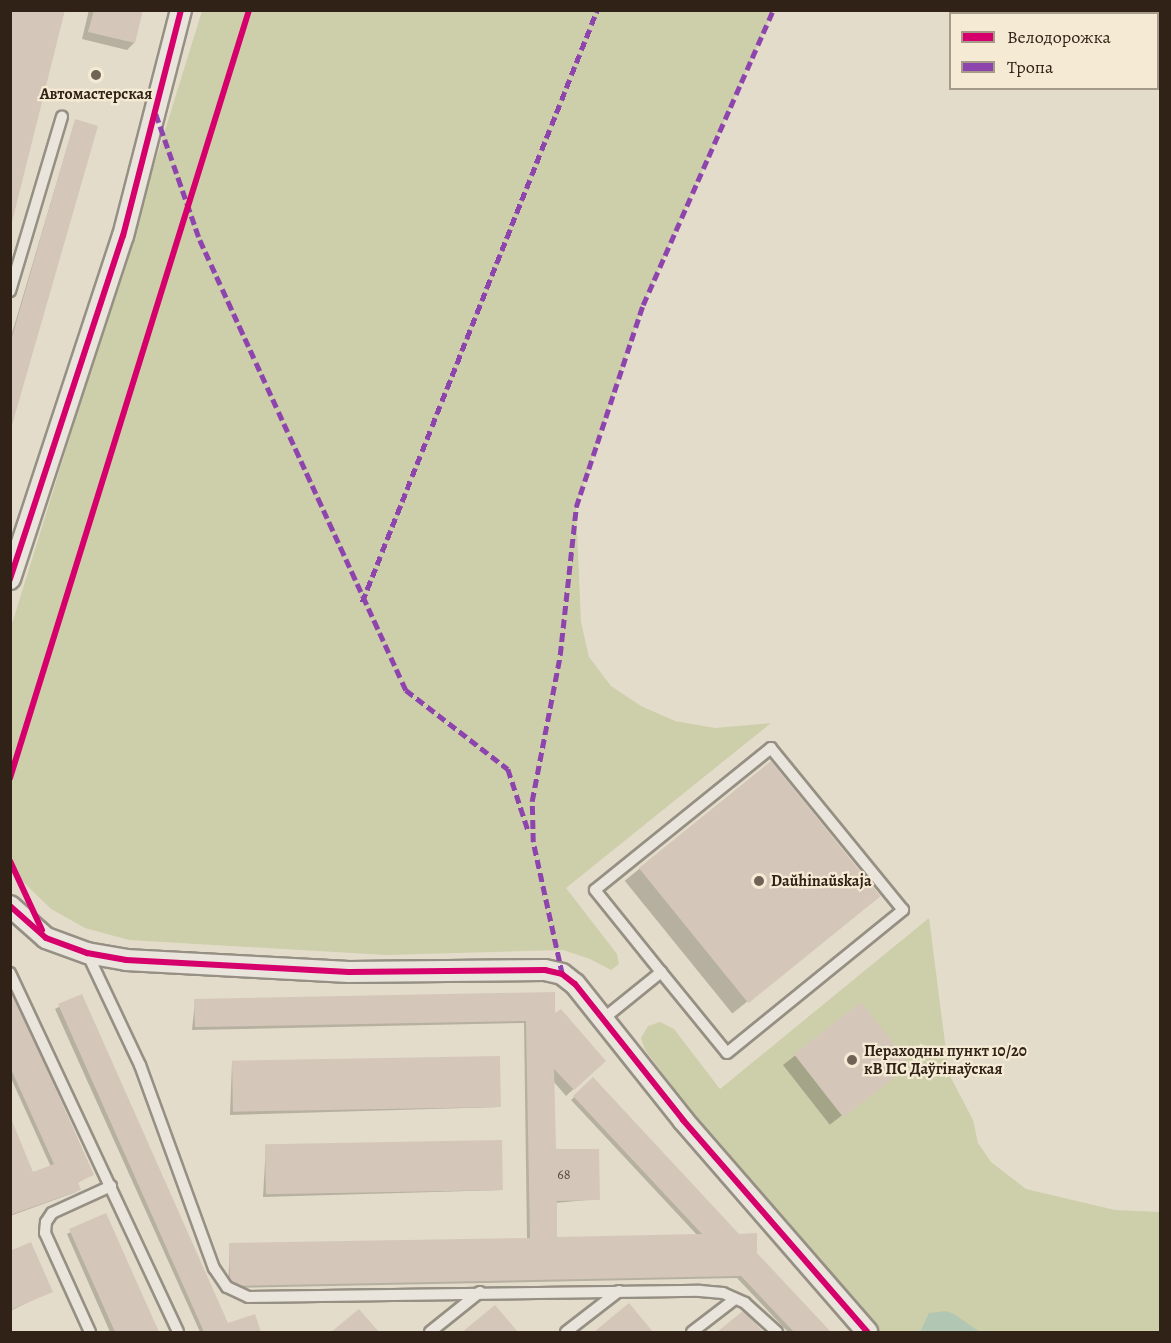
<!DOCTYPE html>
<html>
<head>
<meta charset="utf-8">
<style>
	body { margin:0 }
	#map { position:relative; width:1171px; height:1343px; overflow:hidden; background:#e4dcca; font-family:Alegreya,serif }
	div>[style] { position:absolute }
	.green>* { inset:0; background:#cdceaa }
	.water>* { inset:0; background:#b1c7b4 }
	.shadow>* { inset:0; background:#0003; transform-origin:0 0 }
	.building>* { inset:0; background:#d5c6ba; transform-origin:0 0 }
	.roads { filter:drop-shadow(2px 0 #969084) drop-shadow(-2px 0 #969084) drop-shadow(0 2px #969084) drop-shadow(0 -2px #969084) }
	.service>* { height:10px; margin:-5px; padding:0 5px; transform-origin:5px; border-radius:5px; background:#eae5dc }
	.minor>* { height:20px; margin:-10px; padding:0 10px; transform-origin:10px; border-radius:10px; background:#eae5dc }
	.quiet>* { height:4.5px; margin-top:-2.25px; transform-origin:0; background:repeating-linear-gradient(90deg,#8e44ad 0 9px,transparent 0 13.5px) }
	.cycleway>* { height:6px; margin:-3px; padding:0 3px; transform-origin:3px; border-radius:3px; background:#d6006c }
	.dots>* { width:16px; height:16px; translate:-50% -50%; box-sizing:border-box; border:3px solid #f5ebd5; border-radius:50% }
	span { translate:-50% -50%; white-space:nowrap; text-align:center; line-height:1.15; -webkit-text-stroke:4.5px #f5ebd5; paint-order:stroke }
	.number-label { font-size:14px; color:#594b3f }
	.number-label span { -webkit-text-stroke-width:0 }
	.poi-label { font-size:16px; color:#302216; font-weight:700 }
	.left { translate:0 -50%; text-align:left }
	.frame { position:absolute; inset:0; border:12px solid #302216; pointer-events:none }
	.legend { position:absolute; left:949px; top:12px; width:210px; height:78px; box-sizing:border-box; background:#f5ebd5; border:2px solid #a69b89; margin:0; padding:8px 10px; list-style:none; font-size:18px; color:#302216 }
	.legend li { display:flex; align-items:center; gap:12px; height:30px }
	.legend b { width:30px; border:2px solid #a69b89 }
</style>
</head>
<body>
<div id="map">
	<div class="green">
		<i style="clip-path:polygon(202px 11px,773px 11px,643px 305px,576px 507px,581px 622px,589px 657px,611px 686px,641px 706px,675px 721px,715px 728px,771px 723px,566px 888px,617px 954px,619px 964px,611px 970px,590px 959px,563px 950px,386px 955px,129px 940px,85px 928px,51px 909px,11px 870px,11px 627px)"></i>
		<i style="clip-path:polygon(929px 918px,949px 1074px,973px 1120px,978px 1143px,991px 1162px,1026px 1189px,1115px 1210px,1160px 1212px,1160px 1332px,867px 1332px,683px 1120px,692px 1112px,645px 1050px,641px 1038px,648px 1026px,660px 1022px,674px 1029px,720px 1089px)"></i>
	</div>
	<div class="water">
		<i style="clip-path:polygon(945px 1311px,954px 1314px,980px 1332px,920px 1332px,929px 1313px)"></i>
	</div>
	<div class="shadow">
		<i style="clip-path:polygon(89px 10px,142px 10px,134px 43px,127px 50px,82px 39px)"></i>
		<i style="clip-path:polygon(75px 121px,10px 429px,10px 340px)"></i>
		<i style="left:770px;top:763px;width:171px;height:187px;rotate:51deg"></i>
		<i style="clip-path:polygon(10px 990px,93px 1174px,77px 1183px,76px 1192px,10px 1216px,10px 1120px,32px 1174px,51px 1167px,10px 1076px)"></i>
		<i style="clip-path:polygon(81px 996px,227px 1325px,254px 1315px,260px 1332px,200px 1332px,55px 1009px)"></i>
		<i style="clip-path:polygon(195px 1001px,553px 1018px,597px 1067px,566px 1096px,554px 1082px,554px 1151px,598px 1199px,555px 1203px,556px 1239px,698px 1236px,571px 1100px,593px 1079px,829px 1332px,788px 1332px,737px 1278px,228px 1288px,230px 1245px,527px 1239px,524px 1023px,192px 1030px)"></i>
		<i style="left:861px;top:1004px;width:76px;height:99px;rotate:52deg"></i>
		<i style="clip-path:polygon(232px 1063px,499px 1107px,230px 1115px)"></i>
		<i style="clip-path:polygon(266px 1146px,502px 1190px,263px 1197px)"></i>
		<i style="clip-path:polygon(105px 1215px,157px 1332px,110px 1332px,67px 1234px)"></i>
		<i style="clip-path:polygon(10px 1253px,51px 1291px,10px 1311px)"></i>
		<i style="clip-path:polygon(629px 1305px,651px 1332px,596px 1332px)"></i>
		<i style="clip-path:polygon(495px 1307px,516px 1332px,464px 1332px)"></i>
		<i style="clip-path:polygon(359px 1311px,377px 1332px,333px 1332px)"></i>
		<i style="clip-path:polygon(744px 1312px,761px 1332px,719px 1332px)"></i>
	</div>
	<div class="building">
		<i style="clip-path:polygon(10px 10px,65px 10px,11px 226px,10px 226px)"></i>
		<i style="clip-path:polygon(94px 10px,143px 10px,135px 43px,88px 32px)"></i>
		<i style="clip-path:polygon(75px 119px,98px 126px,10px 432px,10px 344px)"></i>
		<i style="left:771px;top:761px;width:174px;height:170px;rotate:51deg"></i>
		<i style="clip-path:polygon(10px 986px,94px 1175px,78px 1182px,81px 1190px,10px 1215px,10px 1116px,33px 1172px,54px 1164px,10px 1067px)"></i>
		<i style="clip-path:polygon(555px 992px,555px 1013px,561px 1009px,606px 1061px,574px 1090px,554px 1069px,556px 1149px,599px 1149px,600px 1200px,557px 1201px,557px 1237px,702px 1234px,573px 1096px,593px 1077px,739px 1234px,757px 1233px,757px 1253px,831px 1332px,794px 1332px,741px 1276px,230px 1286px,229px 1243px,530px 1238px,526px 1021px,195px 1027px,194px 999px)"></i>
		<i style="clip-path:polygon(82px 994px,228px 1323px,255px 1314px,261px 1332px,204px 1332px,58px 1004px)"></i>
		<i style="left:861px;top:1002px;width:80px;height:85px;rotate:52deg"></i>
		<i style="left:500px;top:1056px;width:51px;height:268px;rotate:89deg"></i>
		<i style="left:502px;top:1140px;width:50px;height:237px;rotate:89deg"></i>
		<i style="clip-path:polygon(106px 1213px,159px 1332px,115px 1332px,69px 1229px)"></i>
		<i style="clip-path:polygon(31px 1242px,53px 1292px,10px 1310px,10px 1251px)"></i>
		<i style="clip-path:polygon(629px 1303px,653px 1332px,594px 1332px)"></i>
		<i style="clip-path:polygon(495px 1305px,518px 1332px,462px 1332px)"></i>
		<i style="clip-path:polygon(359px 1309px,379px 1332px,331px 1332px)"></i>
		<i style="clip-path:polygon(744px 1310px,763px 1332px,717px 1332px)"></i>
	</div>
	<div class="roads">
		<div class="service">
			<i style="left:10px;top:291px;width:182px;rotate:-73.4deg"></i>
			<i style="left:87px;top:953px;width:124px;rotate:64.7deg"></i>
			<i style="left:140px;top:1065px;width:216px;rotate:70deg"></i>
			<i style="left:214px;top:1268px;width:23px;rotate:56deg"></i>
			<i style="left:227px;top:1287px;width:23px;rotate:25deg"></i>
			<i style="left:248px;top:1297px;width:452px;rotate:-0.8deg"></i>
			<i style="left:700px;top:1291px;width:23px;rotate:5deg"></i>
			<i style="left:723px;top:1293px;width:24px;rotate:24deg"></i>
			<i style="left:745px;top:1303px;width:43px;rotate:42.2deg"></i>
			<i style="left:10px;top:973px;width:396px;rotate:64.9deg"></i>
			<i style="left:603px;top:1019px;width:75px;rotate:-39deg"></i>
			<i style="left:661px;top:972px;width:104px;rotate:50.8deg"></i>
			<i style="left:727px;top:1053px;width:227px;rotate:-39.1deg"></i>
			<i style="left:903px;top:910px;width:209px;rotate:-129.2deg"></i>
			<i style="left:771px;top:748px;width:226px;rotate:141.1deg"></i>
			<i style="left:595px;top:890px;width:105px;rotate:51.2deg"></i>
			<i style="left:90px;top:1332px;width:109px;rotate:-114.4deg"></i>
			<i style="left:45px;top:1233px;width:11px;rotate:-85deg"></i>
			<i style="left:46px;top:1222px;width:11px;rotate:-56deg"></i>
			<i style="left:52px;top:1213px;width:65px;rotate:-24.6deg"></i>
			<i style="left:430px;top:1332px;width:64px;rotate:-38.7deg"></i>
			<i style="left:566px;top:1332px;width:67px;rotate:-37.7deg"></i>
			<i style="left:692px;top:1332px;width:54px;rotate:-37.5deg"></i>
		</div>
		<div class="minor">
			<i style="left:10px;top:579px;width:361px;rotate:-71.8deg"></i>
			<i style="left:123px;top:236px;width:233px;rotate:-75.6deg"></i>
			<i style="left:10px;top:906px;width:48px;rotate:41.6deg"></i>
			<i style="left:46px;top:938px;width:44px;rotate:20.1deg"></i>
			<i style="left:87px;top:953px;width:40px;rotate:10deg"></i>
			<i style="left:126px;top:960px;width:223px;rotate:3.1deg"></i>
			<i style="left:349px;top:972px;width:196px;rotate:-0.6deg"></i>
			<i style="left:545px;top:970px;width:17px;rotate:13deg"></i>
			<i style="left:562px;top:974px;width:16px;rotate:38deg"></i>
			<i style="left:575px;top:984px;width:174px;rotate:51.5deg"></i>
			<i style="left:683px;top:1120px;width:281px;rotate:49deg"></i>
		</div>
	</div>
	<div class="quiet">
		<i style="left:156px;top:114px;width:133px;rotate:70.8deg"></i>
		<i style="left:200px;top:240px;width:495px;rotate:65.4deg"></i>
		<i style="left:406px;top:690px;width:129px;rotate:37.8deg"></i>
		<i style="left:508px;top:769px;width:67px;rotate:71.8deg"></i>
		<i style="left:362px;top:602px;width:637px;rotate:-68.35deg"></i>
		<i style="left:562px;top:974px;width:135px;rotate:-102.4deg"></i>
		<i style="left:533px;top:842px;width:41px;rotate:-91.4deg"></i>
		<i style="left:532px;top:801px;width:149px;rotate:-79.1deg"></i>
		<i style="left:560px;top:655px;width:149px;rotate:-83.8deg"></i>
		<i style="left:576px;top:507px;width:213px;rotate:-71.7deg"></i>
		<i style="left:643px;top:305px;width:322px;rotate:-66.2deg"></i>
	</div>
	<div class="cycleway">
		<i style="left:10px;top:579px;width:361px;rotate:-71.8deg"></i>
		<i style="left:123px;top:236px;width:233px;rotate:-75.6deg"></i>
		<i style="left:10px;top:778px;width:804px;rotate:-72.71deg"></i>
		<i style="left:10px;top:861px;width:76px;rotate:65.1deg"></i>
		<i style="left:10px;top:906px;width:48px;rotate:41.6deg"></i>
		<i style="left:46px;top:938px;width:44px;rotate:20.1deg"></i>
		<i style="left:87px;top:953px;width:40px;rotate:10deg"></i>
		<i style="left:126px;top:960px;width:223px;rotate:3.1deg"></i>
		<i style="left:349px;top:972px;width:196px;rotate:-0.6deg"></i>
		<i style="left:545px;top:970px;width:17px;rotate:13deg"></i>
		<i style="left:562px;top:974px;width:16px;rotate:38deg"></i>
		<i style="left:575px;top:984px;width:174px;rotate:51.5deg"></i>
		<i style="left:683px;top:1120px;width:281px;rotate:49deg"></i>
	</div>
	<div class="dots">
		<i style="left:96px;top:75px;background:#6f6355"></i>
		<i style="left:759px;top:881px;background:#6f6355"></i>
		<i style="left:852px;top:1060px;background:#6f6355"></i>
	</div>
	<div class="number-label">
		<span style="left:564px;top:1175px">68</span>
	</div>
	<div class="poi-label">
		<span style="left:96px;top:94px">Автомастерская</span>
		<span class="left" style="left:771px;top:881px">Daŭhinaŭskaja</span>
		<span class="left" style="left:864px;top:1060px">Пераходны пункт 10/20<br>кВ ПС Даўгінаўская</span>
	</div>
	<div class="frame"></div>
	<ul class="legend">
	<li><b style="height:8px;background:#d6006c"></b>Велодорожка</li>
	<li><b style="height:8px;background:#8e44ad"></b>Тропа</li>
	</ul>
</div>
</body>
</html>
